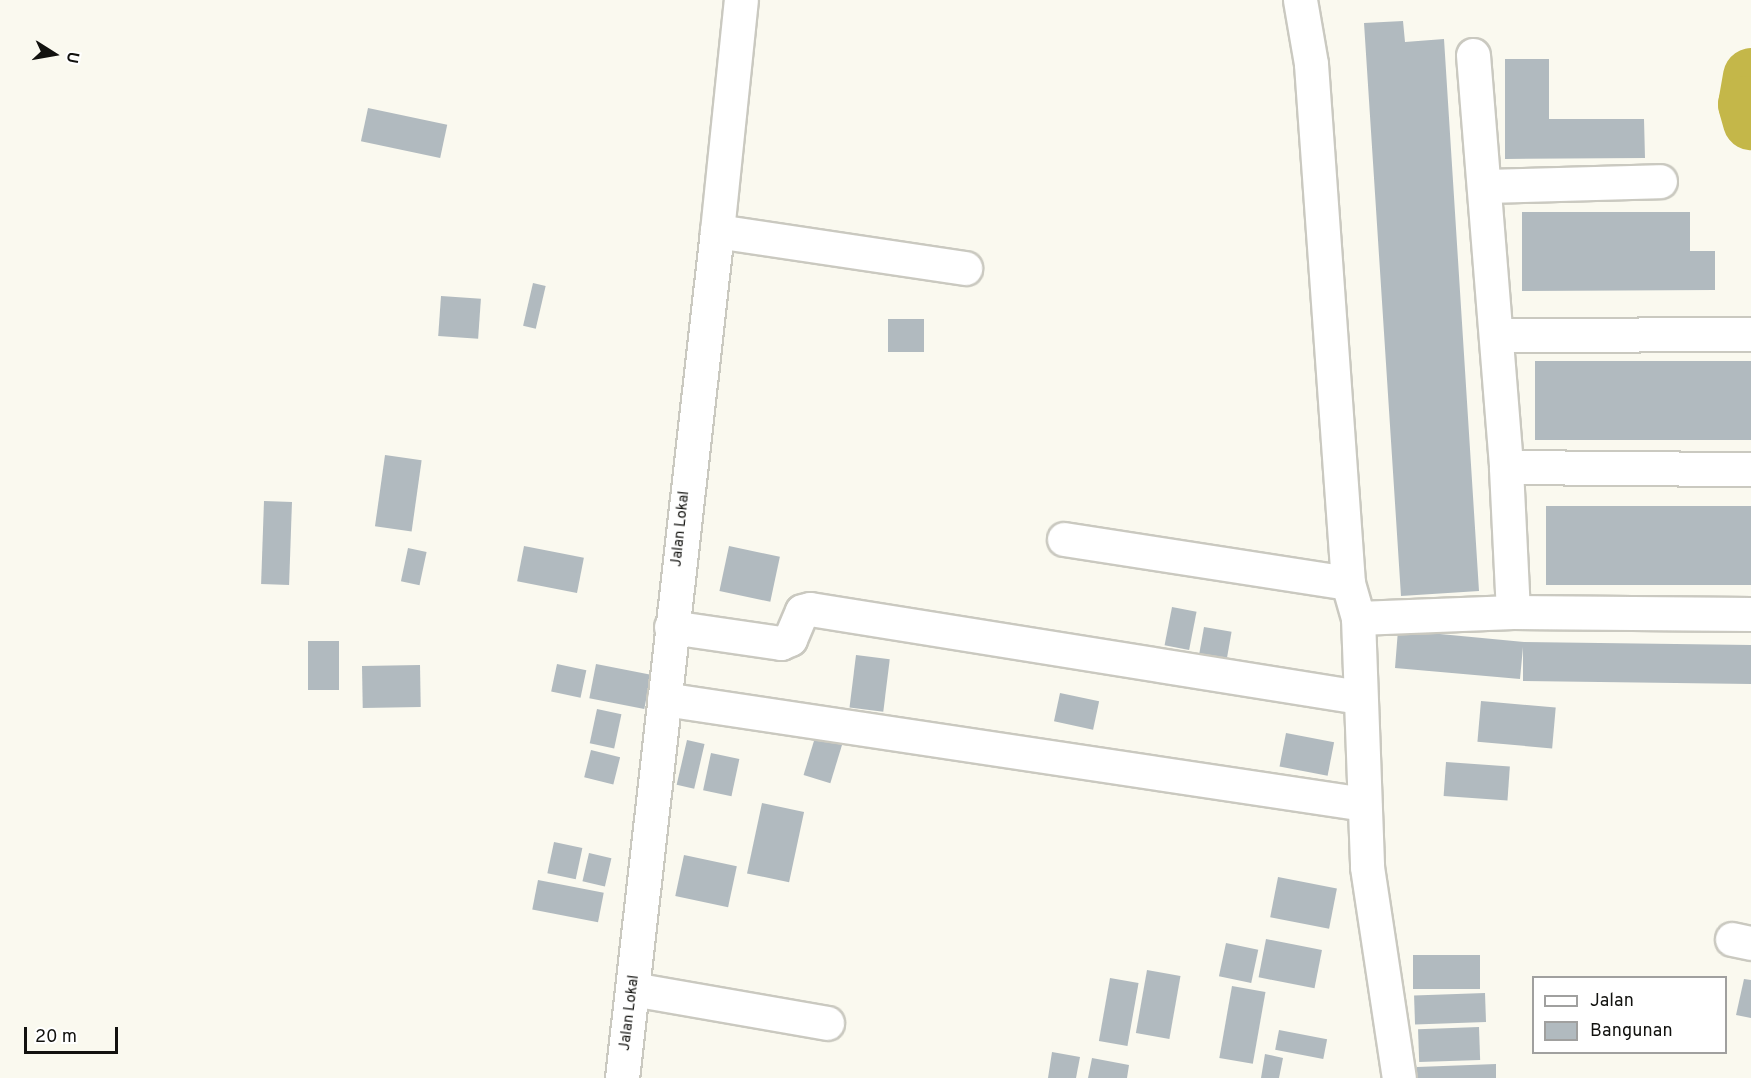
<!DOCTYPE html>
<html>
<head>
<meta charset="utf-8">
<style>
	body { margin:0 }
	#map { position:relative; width:1751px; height:1078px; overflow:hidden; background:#faf9ef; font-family:Overpass,sans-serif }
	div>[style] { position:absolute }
	.river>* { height:57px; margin:-28.5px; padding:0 28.5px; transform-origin:28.5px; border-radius:28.5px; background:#c4b749 }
	.building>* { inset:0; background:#b1babf; transform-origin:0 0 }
	.roads { filter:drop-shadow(2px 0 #cac9c0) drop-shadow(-2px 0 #cac9c0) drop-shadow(0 2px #cac9c0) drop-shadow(0 -2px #cac9c0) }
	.minor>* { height:33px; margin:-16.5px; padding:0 16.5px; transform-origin:16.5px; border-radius:16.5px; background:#fff }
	span { translate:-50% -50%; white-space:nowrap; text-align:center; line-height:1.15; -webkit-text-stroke:4.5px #fff; paint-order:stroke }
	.street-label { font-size:15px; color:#12120f }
	.legend { position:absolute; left:1532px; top:976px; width:195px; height:78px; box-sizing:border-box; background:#fff; border:2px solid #a0a09f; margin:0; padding:8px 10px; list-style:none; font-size:18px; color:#12120f }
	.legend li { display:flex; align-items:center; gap:12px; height:30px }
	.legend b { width:30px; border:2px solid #a0a09f }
	.north { position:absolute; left:24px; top:24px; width:60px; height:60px; -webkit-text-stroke:4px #fff; paint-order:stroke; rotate:101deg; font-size:16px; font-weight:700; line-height:24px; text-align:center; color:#12120f }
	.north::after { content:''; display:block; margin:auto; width:21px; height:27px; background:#12120f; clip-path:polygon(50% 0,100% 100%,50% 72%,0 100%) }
	.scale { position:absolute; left:24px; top:1027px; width:94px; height:27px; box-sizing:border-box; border:3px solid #12120f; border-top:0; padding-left:8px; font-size:18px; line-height:21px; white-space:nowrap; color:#12120f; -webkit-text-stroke:4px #fff; paint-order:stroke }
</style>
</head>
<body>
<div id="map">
	<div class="river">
		<i style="left:1751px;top:76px;width:28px;rotate:100deg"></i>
		<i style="left:1746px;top:104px;width:18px;rotate:74deg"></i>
	</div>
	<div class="building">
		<i style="clip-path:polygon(1403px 21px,1405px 42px,1444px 39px,1479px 591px,1401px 596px,1364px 23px)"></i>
		<i style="clip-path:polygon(1505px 59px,1549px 59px,1549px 119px,1644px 119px,1645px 158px,1505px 159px)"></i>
		<i style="left:368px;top:108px;width:81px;height:34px;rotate:12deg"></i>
		<i style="clip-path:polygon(1522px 212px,1690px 212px,1690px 251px,1715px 251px,1715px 290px,1522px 291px)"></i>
		<i style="left:533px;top:283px;width:13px;height:44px;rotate:13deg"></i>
		<i style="left:441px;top:296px;width:40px;height:40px;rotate:4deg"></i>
		<i style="left:888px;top:319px;width:36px;height:33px"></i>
		<i style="left:1751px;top:361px;width:79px;height:216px;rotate:90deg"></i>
		<i style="left:385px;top:455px;width:37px;height:72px;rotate:8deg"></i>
		<i style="left:264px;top:501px;width:28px;height:83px;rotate:2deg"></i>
		<i style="left:1751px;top:506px;width:79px;height:205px;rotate:90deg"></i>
		<i style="left:524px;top:546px;width:61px;height:36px;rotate:11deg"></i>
		<i style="left:729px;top:546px;width:52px;height:46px;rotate:12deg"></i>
		<i style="left:408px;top:548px;width:19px;height:34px;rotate:12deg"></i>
		<i style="left:1172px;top:607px;width:25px;height:39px;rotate:11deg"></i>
		<i style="left:1204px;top:627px;width:28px;height:28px;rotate:10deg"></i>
		<i style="clip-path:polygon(1398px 630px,1524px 642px,1751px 645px,1751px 684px,1523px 681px,1523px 647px,1520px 679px,1395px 668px)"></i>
		<i style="left:308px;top:641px;width:31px;height:49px"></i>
		<i style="left:856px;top:655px;width:34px;height:53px;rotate:7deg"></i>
		<i style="left:557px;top:664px;width:30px;height:28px;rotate:12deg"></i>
		<i style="left:596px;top:664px;width:56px;height:35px;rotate:11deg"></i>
		<i style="left:420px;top:665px;width:42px;height:58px;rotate:89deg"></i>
		<i style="left:1060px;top:693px;width:40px;height:29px;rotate:12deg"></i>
		<i style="left:1481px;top:701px;width:75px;height:41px;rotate:5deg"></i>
		<i style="left:597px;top:709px;width:25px;height:35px;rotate:12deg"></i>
		<i style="left:817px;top:731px;width:28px;height:46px;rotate:17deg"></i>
		<i style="left:1286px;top:733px;width:49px;height:34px;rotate:11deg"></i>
		<i style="left:687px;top:740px;width:18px;height:46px;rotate:13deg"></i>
		<i style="left:591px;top:750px;width:30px;height:28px;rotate:14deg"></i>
		<i style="left:711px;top:753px;width:29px;height:38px;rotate:12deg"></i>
		<i style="left:1446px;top:762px;width:64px;height:34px;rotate:4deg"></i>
		<i style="left:762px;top:803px;width:43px;height:72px;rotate:12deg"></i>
		<i style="left:554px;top:842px;width:29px;height:32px;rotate:12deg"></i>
		<i style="left:589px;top:853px;width:23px;height:29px;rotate:13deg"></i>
		<i style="left:684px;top:855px;width:54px;height:42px;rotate:12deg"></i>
		<i style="left:1278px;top:877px;width:60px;height:41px;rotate:11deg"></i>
		<i style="left:538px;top:880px;width:67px;height:30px;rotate:11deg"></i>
		<i style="left:1266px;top:939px;width:57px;height:39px;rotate:11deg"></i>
		<i style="left:1226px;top:943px;width:33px;height:34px;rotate:12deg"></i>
		<i style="left:1480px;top:955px;width:34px;height:67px;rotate:90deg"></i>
		<i style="left:1147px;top:970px;width:34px;height:64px;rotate:10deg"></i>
		<i style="left:1110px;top:978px;width:29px;height:64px;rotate:10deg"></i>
		<i style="clip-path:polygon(1744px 979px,1751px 980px,1751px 1018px,1736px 1015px)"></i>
		<i style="left:1232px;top:986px;width:34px;height:73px;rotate:10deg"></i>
		<i style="left:1485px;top:993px;width:29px;height:71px;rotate:88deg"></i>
		<i style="left:1479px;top:1027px;width:33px;height:61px;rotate:88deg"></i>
		<i style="left:1279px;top:1030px;width:49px;height:20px;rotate:11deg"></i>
		<i style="clip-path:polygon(1052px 1052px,1080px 1057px,1076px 1078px,1048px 1078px)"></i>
		<i style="clip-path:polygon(1265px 1054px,1283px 1058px,1279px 1078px,1261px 1078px)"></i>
		<i style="clip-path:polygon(1092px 1058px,1129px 1065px,1127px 1078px,1088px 1078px)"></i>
		<i style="clip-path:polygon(1496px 1064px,1496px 1078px,1417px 1078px,1417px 1067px)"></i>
	</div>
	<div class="roads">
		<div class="minor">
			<i style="left:1300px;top:0;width:65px;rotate:80.2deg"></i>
			<i style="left:1311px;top:64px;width:520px;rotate:85.92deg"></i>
			<i style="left:1348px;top:583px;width:36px;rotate:74deg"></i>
			<i style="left:1358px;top:618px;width:249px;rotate:87.9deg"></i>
			<i style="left:1367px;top:867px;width:213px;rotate:81.4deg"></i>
			<i style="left:1473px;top:55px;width:413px;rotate:85.4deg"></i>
			<i style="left:1485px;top:186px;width:175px;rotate:-1.6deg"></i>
			<i style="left:717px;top:231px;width:232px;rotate:-84.1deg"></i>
			<i style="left:1498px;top:335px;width:253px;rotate:-0.2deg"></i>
			<i style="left:1064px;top:539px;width:287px;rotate:8.8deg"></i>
			<i style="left:1513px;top:612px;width:145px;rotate:-92.8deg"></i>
			<i style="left:1506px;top:467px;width:245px;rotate:0.5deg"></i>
			<i style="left:1358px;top:618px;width:155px;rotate:-2.2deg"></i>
			<i style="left:1513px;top:612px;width:238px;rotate:0.5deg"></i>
			<i style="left:671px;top:627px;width:111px;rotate:8.3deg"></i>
			<i style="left:781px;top:643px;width:10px;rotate:-24deg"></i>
			<i style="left:790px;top:639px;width:30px;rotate:-67deg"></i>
			<i style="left:802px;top:611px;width:8px;rotate:-14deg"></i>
			<i style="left:810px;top:609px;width:556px;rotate:9.11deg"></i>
			<i style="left:664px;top:699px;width:708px;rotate:8.53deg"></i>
			<i style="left:1732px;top:939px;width:19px;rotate:12deg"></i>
			<i style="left:633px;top:989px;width:197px;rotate:9.9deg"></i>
			<i style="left:622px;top:1078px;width:852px;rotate:-83.6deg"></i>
			<i style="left:717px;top:231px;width:251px;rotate:8.5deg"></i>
		</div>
	</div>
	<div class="street-label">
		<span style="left:681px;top:529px;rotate:-84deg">Jalan Lokal</span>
		<span style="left:630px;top:1013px;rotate:-83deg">Jalan Lokal</span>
	</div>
	<ul class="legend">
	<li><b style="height:8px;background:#fff"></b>Jalan</li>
	<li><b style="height:16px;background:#b1babf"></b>Bangunan</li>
	</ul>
	<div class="north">U</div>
	<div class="scale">20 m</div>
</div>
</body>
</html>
